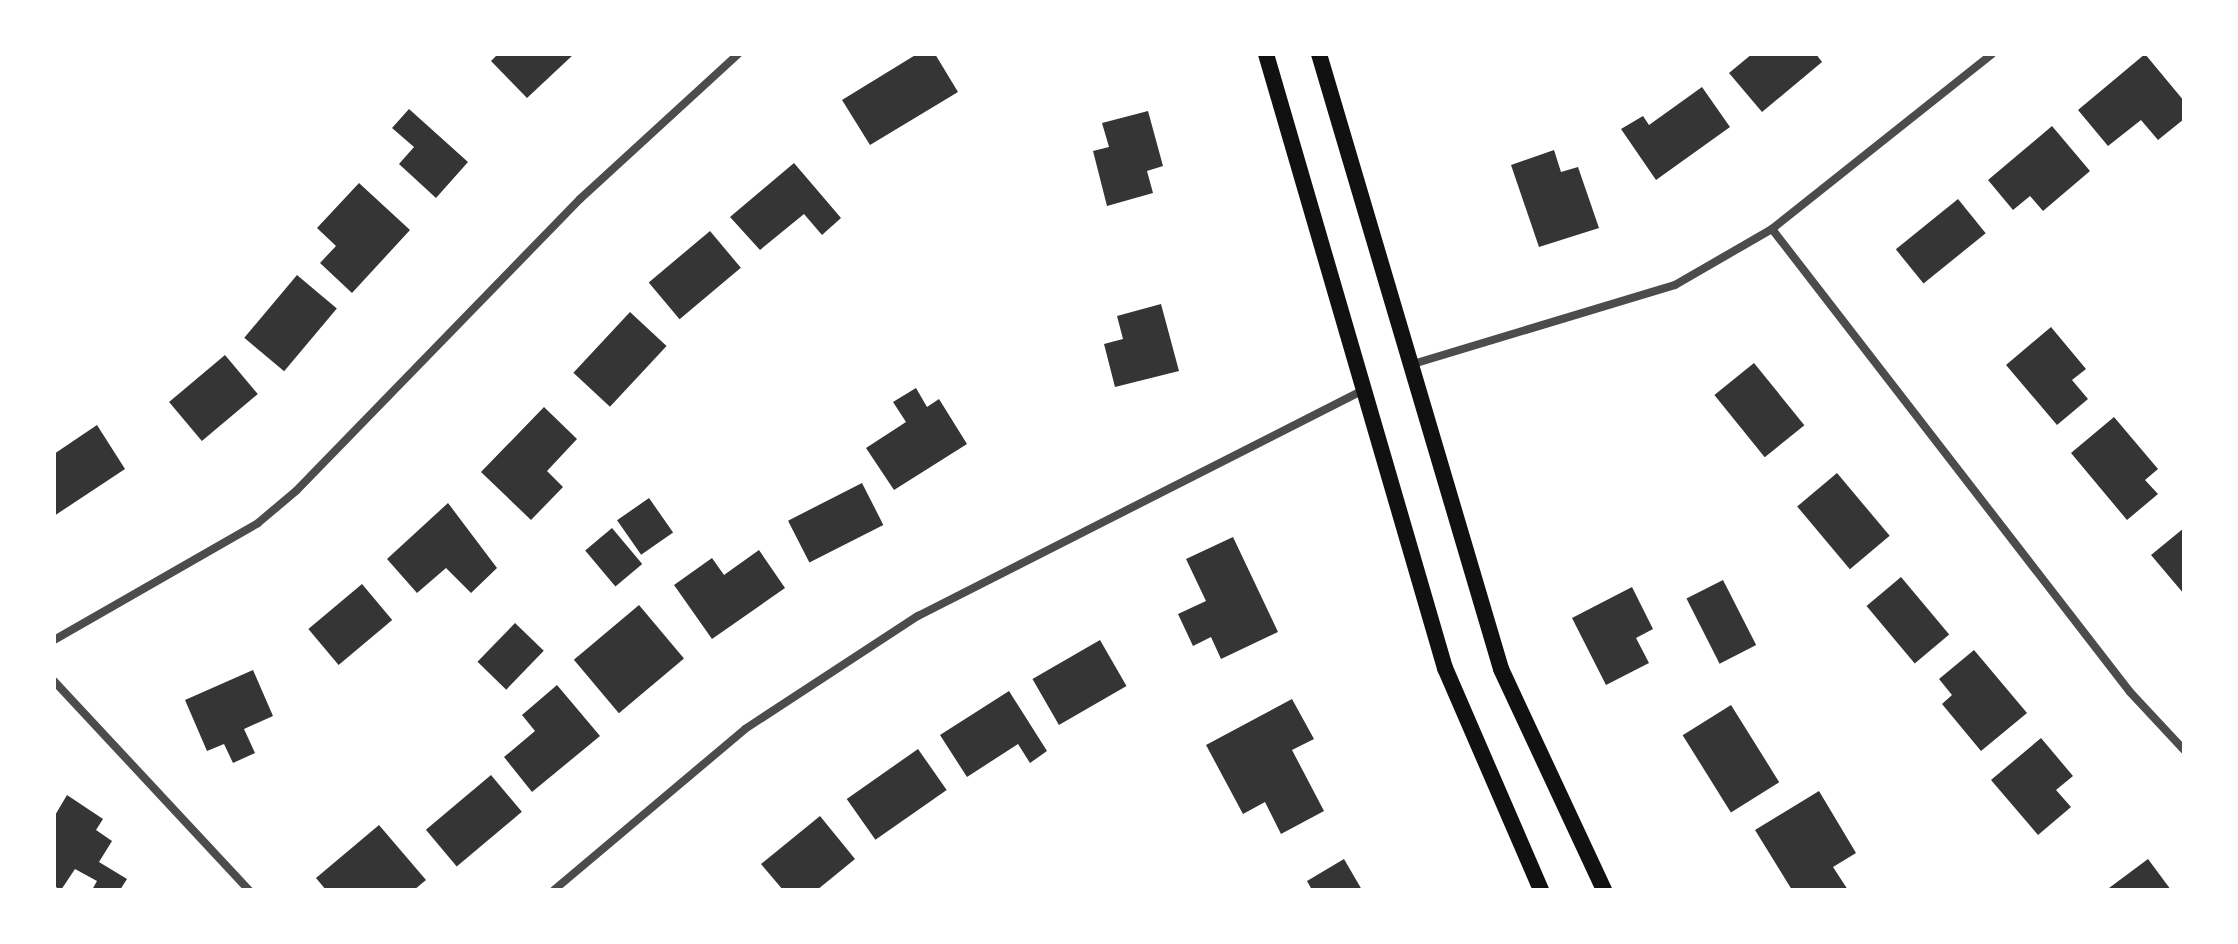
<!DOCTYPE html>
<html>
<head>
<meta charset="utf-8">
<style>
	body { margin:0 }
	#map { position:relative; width:2238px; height:944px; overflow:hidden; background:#fff; font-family:"Asap Condensed",sans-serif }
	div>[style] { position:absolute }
	.building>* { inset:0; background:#353535; transform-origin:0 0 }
	.minor>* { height:8px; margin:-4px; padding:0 4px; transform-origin:4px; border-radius:4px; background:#4c4c4c }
	.secondary>* { height:16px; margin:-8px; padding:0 8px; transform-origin:8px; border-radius:8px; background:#111 }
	span { translate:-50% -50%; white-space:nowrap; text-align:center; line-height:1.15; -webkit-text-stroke:6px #fff; paint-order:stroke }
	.frame { position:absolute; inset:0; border:56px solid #fff; pointer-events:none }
</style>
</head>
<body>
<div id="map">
	<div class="building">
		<i style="clip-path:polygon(498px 54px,574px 54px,527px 98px,491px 61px)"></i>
		<i style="clip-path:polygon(917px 54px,935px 54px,958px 92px,870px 145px,842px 100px)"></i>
		<i style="clip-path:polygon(1752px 54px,1816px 54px,1822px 62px,1762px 112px,1729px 73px)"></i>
		<i style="clip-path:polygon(2145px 54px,2184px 101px,2184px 119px,2158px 140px,2141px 120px,2108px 146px,2078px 110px)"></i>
		<i style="clip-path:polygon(1702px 87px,1730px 127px,1656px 180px,1621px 129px,1643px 116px,1649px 125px)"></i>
		<i style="clip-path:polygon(409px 109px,468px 162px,436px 198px,399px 164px,414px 147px,392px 128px)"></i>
		<i style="clip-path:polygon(1148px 111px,1163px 166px,1147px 171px,1153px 193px,1107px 206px,1093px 151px,1109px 147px,1102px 123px)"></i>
		<i style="clip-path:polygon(2052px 126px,2090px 171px,2043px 211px,2030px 196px,2013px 210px,1988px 180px)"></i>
		<i style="clip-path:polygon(1554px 150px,1561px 172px,1578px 167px,1599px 228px,1539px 247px,1511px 165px)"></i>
		<i style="clip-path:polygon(794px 163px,841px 218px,822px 235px,804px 214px,760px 250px,730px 217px)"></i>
		<i style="clip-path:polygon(359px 183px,410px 230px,352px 293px,320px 263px,336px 246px,317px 228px)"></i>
		<i style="left:1958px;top:199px;width:44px;height:80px;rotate:51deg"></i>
		<i style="left:710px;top:231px;width:48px;height:80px;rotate:50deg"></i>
		<i style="left:297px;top:275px;width:52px;height:82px;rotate:40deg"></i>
		<i style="clip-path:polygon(1161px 304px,1179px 371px,1115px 387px,1104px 344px,1123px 339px,1117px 316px)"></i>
		<i style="left:630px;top:312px;width:50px;height:83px;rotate:43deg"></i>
		<i style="clip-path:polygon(2051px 327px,2086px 369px,2072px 380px,2088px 399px,2057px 425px,2006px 365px)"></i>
		<i style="left:225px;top:355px;width:51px;height:73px;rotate:50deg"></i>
		<i style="left:1754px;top:363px;width:80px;height:51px;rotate:51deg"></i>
		<i style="clip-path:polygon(916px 388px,927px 407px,939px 399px,967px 444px,894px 490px,866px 448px,906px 422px,893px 402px)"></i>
		<i style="clip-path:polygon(544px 407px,577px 439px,547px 471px,563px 487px,531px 520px,481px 472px)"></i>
		<i style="clip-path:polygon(2114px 417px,2158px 469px,2145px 480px,2158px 494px,2127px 520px,2071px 453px)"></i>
		<i style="clip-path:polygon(97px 425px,125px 469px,54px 516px,54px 454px)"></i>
		<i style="left:1837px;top:473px;width:82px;height:52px;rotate:50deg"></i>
		<i style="left:862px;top:483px;width:47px;height:83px;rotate:63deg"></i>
		<i style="left:649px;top:498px;width:42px;height:39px;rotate:55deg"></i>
		<i style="clip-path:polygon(448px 503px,497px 568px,471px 593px,446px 568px,417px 593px,387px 559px)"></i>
		<i style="left:612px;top:528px;width:47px;height:35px;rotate:50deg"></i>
		<i style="clip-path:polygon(2184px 528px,2184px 594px,2151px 555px)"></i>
		<i style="clip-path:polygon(1233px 537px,1278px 632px,1221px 659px,1211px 637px,1193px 646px,1178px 614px,1206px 601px,1186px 559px)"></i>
		<i style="clip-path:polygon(759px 550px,785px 588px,712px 639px,674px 585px,712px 558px,724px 575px)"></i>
		<i style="left:1901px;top:577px;width:75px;height:45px;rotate:50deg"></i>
		<i style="left:1723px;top:580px;width:73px;height:41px;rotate:63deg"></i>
		<i style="left:362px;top:584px;width:47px;height:70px;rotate:50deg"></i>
		<i style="clip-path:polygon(1632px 587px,1653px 629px,1636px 638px,1649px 663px,1606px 685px,1572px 618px)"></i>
		<i style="left:639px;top:605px;width:70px;height:85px;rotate:50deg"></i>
		<i style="left:515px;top:623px;width:40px;height:54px;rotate:44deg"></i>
		<i style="left:1100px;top:640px;width:53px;height:78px;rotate:60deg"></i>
		<i style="clip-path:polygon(1974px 650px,2027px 713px,1981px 751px,1942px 704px,1952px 695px,1939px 679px)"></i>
		<i style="clip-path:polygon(253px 670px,273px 716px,244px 729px,255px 753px,233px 763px,224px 744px,207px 751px,185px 700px)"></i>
		<i style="clip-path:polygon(557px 685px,600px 736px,532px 792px,504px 757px,535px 731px,522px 715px)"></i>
		<i style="clip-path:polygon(1009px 691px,1047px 751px,1030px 763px,1018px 744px,967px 777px,940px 735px)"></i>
		<i style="clip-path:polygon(1292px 699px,1314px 739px,1292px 750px,1324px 811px,1281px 834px,1265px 802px,1243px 814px,1206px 745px)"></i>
		<i style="left:1731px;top:705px;width:91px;height:57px;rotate:58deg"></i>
		<i style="clip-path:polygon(2041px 738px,2073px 776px,2056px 790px,2071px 807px,2038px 835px,1991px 780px)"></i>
		<i style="left:918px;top:749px;width:50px;height:87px;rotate:55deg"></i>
		<i style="left:491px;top:775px;width:48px;height:85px;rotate:50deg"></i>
		<i style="clip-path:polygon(1819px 791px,1856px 853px,1833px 867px,1848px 890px,1792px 890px,1755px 830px)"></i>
		<i style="clip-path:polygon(67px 795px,103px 819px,96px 830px,112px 841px,99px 862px,127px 879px,120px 890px,92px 890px,97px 881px,75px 869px,61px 890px,54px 886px,54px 817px)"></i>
		<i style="clip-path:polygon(820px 816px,855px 859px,817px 890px,783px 890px,761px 864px)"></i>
		<i style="clip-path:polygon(379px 825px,426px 880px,414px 890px,326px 890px,316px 878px)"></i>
		<i style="clip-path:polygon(1344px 859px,1362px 890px,1312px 890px,1307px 881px)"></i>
		<i style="clip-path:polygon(2148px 859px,2171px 890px,2111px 890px,2109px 888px)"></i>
	</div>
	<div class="minor">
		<i style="left:1772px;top:229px;width:585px;rotate:52.29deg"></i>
		<i style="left:2130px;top:692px;width:79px;rotate:47deg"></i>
		<i style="left:1413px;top:364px;width:274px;rotate:-16.8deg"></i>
		<i style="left:1675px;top:285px;width:112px;rotate:-30deg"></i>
		<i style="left:1772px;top:229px;width:281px;rotate:-38.5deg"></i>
		<i style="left:54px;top:640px;width:235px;rotate:-29.8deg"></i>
		<i style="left:258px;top:523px;width:50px;rotate:-40.1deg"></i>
		<i style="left:296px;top:491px;width:407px;rotate:-45.8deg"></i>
		<i style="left:580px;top:199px;width:214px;rotate:-42.5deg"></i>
		<i style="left:54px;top:681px;width:286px;rotate:47deg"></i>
		<i style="left:554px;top:890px;width:250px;rotate:-40.1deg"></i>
		<i style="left:745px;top:729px;width:207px;rotate:-33.2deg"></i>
		<i style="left:918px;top:616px;width:497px;rotate:-26.9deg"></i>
	</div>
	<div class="secondary">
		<i style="left:1266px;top:54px;width:640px;rotate:73.75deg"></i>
		<i style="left:1445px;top:668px;width:242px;rotate:66.6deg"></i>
		<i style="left:1319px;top:54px;width:641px;rotate:73.51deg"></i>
		<i style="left:1501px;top:669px;width:244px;rotate:65deg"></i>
	</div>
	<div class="frame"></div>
</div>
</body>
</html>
